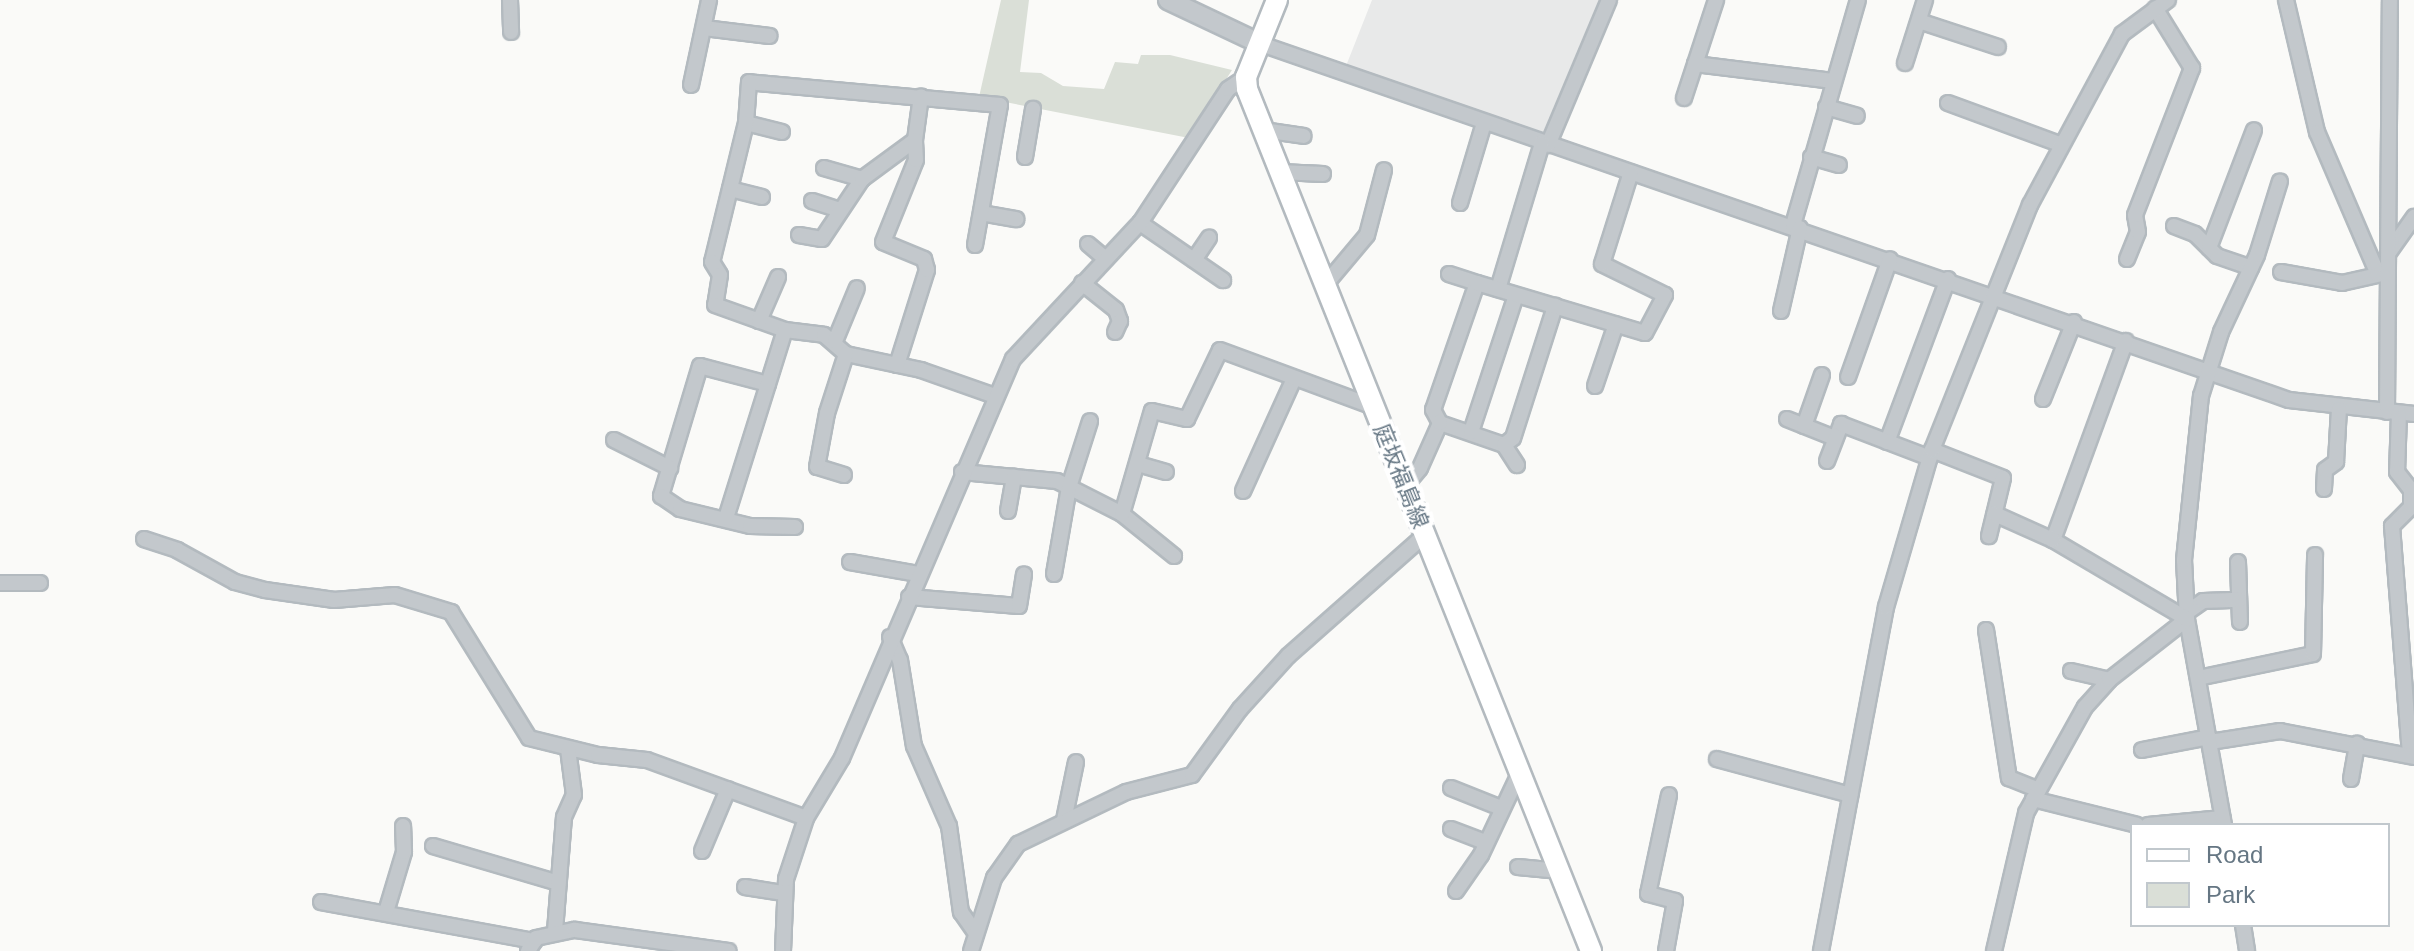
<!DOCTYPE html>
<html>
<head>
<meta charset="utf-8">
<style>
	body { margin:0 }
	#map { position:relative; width:2414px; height:951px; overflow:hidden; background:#fafaf8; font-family:Helvetica,"Noto Sans JP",sans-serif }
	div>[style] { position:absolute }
	.built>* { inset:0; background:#e8e9e9 }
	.green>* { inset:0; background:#dadfd7 }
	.roads { filter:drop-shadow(2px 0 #b3babf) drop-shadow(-2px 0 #b3babf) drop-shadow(0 2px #b3babf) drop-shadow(0 -2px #b3babf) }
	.minor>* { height:14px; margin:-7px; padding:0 7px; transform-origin:7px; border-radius:7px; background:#c3c8cc }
	.tertiary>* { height:18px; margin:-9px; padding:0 9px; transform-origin:9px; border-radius:9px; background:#c3c8cc }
	.secondary>* { height:20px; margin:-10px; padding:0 10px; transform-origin:10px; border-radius:10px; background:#fff }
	span { translate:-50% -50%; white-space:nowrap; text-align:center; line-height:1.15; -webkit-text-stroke:8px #fff; paint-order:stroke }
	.street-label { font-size:22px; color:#657683 }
	.legend { position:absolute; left:2130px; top:823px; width:260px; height:104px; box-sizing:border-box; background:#fff; border:2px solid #c1c8cd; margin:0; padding:10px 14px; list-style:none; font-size:24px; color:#657683 }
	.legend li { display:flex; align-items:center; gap:16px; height:40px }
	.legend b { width:40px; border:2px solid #c1c8cd }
</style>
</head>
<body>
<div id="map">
	<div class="built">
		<i style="clip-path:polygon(1372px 0,1604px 0,1545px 133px,1346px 66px)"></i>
	</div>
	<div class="green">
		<i style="clip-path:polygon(1001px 0,1029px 0,1020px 72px,1041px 73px,1063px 86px,1104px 89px,1115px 62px,1138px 64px,1141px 55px,1170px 55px,1232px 70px,1189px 138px,979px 97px)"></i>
	</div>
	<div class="roads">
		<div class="minor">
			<i style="left:510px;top:0;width:32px;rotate:88deg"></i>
			<i style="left:2286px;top:0;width:136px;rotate:76.8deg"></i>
			<i style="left:2317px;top:132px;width:152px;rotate:66.8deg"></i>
			<i style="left:1919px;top:21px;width:83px;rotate:18.2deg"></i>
			<i style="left:704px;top:28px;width:66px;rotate:6.9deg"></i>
			<i style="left:1261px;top:44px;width:1088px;rotate:19.1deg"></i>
			<i style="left:2289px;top:400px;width:126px;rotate:6.4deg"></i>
			<i style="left:1905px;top:63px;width:66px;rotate:-72.4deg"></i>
			<i style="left:1695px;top:64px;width:139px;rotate:7deg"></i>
			<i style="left:691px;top:85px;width:87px;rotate:-78deg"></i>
			<i style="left:1684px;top:98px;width:103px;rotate:-71.9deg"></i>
			<i style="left:1948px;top:103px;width:121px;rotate:20.2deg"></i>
			<i style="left:1826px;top:107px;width:32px;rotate:16deg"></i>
			<i style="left:746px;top:123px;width:37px;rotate:14deg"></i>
			<i style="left:1263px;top:130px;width:41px;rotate:8.3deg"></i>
			<i style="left:1548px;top:145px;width:157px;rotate:-67.2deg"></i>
			<i style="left:1025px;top:157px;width:49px;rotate:-80.5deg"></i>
			<i style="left:1811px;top:157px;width:29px;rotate:16deg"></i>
			<i style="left:824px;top:168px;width:40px;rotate:16deg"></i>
			<i style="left:1280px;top:172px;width:43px;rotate:2.7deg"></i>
			<i style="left:730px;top:189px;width:33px;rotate:14deg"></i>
			<i style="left:812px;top:201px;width:29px;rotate:18deg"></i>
			<i style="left:1460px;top:203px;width:84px;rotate:-73.3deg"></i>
			<i style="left:981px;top:213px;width:36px;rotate:10deg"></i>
			<i style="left:1140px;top:223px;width:101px;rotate:34.5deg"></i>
			<i style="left:1793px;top:225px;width:234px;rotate:-73.9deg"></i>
			<i style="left:2174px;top:226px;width:22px;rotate:21deg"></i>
			<i style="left:2195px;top:234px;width:31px;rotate:45deg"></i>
			<i style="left:2217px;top:256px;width:36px;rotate:19deg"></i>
			<i style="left:799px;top:235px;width:23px;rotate:10deg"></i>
			<i style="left:822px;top:239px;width:72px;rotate:-56.3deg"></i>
			<i style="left:862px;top:179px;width:66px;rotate:-36.3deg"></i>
			<i style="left:915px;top:140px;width:44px;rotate:-82.2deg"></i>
			<i style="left:1088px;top:244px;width:23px;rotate:40deg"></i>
			<i style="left:975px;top:245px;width:142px;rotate:-79.9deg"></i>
			<i style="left:1000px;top:105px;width:252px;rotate:-174.8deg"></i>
			<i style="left:749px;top:82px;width:41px;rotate:94.2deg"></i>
			<i style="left:746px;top:123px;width:143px;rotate:103.7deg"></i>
			<i style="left:712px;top:262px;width:15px;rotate:58deg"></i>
			<i style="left:720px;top:275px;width:30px;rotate:99deg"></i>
			<i style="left:715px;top:305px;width:74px;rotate:19.7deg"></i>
			<i style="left:785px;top:330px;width:39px;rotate:7deg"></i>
			<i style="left:824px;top:335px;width:29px;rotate:41deg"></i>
			<i style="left:846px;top:354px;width:77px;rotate:12deg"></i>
			<i style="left:921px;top:370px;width:78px;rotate:19.4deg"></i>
			<i style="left:2209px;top:248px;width:126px;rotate:-69.1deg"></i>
			<i style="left:2390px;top:251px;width:42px;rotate:-54.8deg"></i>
			<i style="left:2127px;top:259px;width:29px;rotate:-68deg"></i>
			<i style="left:2138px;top:232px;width:17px;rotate:-100deg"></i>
			<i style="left:2135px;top:215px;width:158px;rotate:-68.8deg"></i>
			<i style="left:2192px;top:68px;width:70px;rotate:-121.7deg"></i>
			<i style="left:1194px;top:260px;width:27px;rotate:-56deg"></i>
			<i style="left:2281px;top:272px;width:62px;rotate:10.2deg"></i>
			<i style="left:2342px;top:283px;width:41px;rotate:-12.7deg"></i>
			<i style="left:1449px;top:274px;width:29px;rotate:18deg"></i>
			<i style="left:1082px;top:283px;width:43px;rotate:38.5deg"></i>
			<i style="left:1116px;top:310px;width:12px;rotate:70deg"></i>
			<i style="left:1120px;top:321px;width:12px;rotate:114deg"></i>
			<i style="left:1325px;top:285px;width:65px;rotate:-50deg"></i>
			<i style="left:1367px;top:235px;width:67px;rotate:-75.3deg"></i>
			<i style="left:1498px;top:289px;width:152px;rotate:-73.2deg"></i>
			<i style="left:1781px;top:311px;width:85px;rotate:-77.1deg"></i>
			<i style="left:759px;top:321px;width:48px;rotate:-66.6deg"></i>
			<i style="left:835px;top:341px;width:57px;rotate:-67.5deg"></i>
			<i style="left:897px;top:365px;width:100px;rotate:-72.5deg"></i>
			<i style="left:927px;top:270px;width:11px;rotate:-105deg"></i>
			<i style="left:924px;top:259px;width:44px;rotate:-157.5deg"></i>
			<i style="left:883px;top:242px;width:88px;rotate:-68.1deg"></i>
			<i style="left:916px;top:160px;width:20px;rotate:-93deg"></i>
			<i style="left:1848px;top:377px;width:125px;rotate:-70.4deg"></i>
			<i style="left:768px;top:384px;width:70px;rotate:-165.2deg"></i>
			<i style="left:700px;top:366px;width:136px;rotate:106.7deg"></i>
			<i style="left:661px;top:496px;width:23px;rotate:34deg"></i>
			<i style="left:680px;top:509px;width:72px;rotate:13.7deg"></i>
			<i style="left:750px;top:526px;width:45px;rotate:1.3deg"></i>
			<i style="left:1595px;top:386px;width:65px;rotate:-71.3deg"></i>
			<i style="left:2043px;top:399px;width:83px;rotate:-68.1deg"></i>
			<i style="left:2387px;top:412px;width:412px;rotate:-89.6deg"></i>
			<i style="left:2399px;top:413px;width:59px;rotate:91.9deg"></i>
			<i style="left:2397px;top:472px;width:23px;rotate:52deg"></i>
			<i style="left:2411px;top:490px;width:17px;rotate:90deg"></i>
			<i style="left:2411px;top:507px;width:27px;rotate:135deg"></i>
			<i style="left:2392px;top:526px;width:229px;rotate:85.5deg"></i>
			<i style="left:1787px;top:419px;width:52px;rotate:21.6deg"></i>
			<i style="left:1440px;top:423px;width:68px;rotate:19deg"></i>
			<i style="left:1504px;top:445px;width:11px;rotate:-38deg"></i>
			<i style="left:1513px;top:438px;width:139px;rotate:-72.3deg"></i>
			<i style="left:1804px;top:426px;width:54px;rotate:-70.6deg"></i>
			<i style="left:1471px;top:432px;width:144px;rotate:-71.8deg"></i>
			<i style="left:614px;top:440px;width:63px;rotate:26.6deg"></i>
			<i style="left:1887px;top:442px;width:174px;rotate:-69.5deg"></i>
			<i style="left:1504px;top:445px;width:24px;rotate:57deg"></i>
			<i style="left:1932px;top:450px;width:76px;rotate:21.5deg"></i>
			<i style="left:2003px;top:478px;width:60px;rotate:103.6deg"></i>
			<i style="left:1827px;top:461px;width:40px;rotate:-69deg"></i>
			<i style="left:1841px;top:424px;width:95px;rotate:20.9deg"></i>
			<i style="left:1138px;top:464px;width:29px;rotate:16deg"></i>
			<i style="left:962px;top:472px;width:95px;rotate:5.4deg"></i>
			<i style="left:1057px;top:481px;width:73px;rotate:26.9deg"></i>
			<i style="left:1122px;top:514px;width:67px;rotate:38.9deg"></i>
			<i style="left:844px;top:475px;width:28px;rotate:-163deg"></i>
			<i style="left:817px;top:467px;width:55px;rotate:-79.5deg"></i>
			<i style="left:827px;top:413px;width:62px;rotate:-72.1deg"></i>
			<i style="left:1405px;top:486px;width:23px;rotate:-50deg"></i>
			<i style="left:1420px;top:468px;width:49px;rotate:-66deg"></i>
			<i style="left:1440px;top:423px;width:15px;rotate:-118deg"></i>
			<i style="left:1433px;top:410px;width:134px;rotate:-70.9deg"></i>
			<i style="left:1477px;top:283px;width:175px;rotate:16.6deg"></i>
			<i style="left:1645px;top:333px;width:43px;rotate:-62.2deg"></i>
			<i style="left:1665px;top:295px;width:70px;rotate:-153.8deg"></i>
			<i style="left:1602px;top:264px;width:96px;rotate:-72.5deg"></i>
			<i style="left:2324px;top:489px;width:19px;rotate:-87deg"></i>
			<i style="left:2325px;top:470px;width:14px;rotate:-36deg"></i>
			<i style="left:2336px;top:462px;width:53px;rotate:-86.8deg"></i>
			<i style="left:1243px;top:491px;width:121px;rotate:-65.6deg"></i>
			<i style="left:1008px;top:511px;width:35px;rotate:-80deg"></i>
			<i style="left:1122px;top:514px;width:107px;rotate:-73.8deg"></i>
			<i style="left:1152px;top:411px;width:36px;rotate:13deg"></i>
			<i style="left:1187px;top:419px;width:76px;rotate:-64.4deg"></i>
			<i style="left:1220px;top:350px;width:164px;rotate:20.3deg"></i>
			<i style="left:726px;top:518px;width:197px;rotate:-72.6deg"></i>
			<i style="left:144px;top:539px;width:35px;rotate:18deg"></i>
			<i style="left:177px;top:550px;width:66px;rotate:28.9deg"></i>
			<i style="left:235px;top:582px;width:31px;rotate:15deg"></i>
			<i style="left:265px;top:590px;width:70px;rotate:8.2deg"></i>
			<i style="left:334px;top:600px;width:61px;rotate:-4.7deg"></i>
			<i style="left:395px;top:595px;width:59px;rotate:16.9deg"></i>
			<i style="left:451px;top:612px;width:148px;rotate:58.2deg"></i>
			<i style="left:529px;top:738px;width:71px;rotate:13.8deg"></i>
			<i style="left:598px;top:755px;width:49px;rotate:5.8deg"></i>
			<i style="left:647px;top:760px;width:169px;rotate:20deg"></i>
			<i style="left:2053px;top:540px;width:212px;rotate:-69.9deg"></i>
			<i style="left:850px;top:562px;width:69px;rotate:10deg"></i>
			<i style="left:2238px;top:562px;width:60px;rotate:88.1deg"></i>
			<i style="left:1054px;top:574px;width:88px;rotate:-80.2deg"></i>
			<i style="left:1069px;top:487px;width:69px;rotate:-72.3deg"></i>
			<i style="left:0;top:583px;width:40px"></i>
			<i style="left:909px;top:597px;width:110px;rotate:4.7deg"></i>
			<i style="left:1019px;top:606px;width:32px;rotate:-81deg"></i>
			<i style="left:2186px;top:613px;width:21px;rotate:-35deg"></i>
			<i style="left:2203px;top:601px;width:36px;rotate:-2deg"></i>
			<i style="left:1986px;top:630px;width:150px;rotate:81.2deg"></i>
			<i style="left:2009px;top:778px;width:31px;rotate:22deg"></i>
			<i style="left:890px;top:637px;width:25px;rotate:67deg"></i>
			<i style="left:900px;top:660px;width:87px;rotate:80.8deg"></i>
			<i style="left:914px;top:746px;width:87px;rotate:66.4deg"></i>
			<i style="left:949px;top:826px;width:87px;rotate:82.1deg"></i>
			<i style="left:961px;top:912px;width:24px;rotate:55deg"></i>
			<i style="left:2071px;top:671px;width:39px;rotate:13deg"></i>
			<i style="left:2198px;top:678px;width:117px;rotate:-11.8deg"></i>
			<i style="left:2313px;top:654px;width:99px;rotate:-88.8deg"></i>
			<i style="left:2210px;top:742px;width:71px;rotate:-8.9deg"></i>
			<i style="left:2280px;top:731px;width:136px;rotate:11deg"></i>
			<i style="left:2142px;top:750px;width:68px;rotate:-11deg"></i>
			<i style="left:1717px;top:759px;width:138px;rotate:15.1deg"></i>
			<i style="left:2351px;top:779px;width:36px;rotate:-80deg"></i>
			<i style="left:1451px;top:788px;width:54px;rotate:21.8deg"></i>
			<i style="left:2033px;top:799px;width:107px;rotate:14deg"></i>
			<i style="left:1064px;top:820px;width:59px;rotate:-78.3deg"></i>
			<i style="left:2148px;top:825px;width:75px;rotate:-5.3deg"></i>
			<i style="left:2224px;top:825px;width:209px;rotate:-100.2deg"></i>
			<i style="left:2187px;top:619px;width:59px;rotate:-92.9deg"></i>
			<i style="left:2184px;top:560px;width:165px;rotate:-84.1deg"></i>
			<i style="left:2201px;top:396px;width:67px;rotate:-72.6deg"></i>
			<i style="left:2221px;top:332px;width:85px;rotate:-64.9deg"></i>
			<i style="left:2257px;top:255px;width:77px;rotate:-72.7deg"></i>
			<i style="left:1451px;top:829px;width:36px;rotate:21deg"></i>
			<i style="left:433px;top:846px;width:131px;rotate:16.4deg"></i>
			<i style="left:702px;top:851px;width:67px;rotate:-67.2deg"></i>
			<i style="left:1518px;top:867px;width:42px;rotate:5.4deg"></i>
			<i style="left:745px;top:887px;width:39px;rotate:9deg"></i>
			<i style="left:1456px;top:891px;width:44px;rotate:-55.2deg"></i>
			<i style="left:1481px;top:855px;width:92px;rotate:-64.8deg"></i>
			<i style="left:321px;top:902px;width:217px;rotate:10.4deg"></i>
			<i style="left:386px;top:912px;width:63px;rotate:-73.3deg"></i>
			<i style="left:404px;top:852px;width:26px;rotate:-92deg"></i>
			<i style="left:2243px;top:925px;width:26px;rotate:81deg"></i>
			<i style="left:555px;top:931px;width:114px;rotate:-85.5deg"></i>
			<i style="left:564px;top:817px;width:24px;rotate:-66deg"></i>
			<i style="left:574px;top:795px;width:46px;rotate:-97.4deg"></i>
			<i style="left:528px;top:951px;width:15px;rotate:-58deg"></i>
			<i style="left:536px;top:938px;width:40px;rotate:-12deg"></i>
			<i style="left:575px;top:930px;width:155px;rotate:7.8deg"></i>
			<i style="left:783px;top:951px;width:72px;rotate:-87.6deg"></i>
			<i style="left:786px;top:879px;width:64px;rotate:-71.8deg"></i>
			<i style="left:806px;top:818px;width:70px;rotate:-59deg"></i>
			<i style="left:842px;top:758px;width:434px;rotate:-66.8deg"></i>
			<i style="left:1013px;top:359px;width:186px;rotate:-47deg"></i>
			<i style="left:1140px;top:223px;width:160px;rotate:-56.7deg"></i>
			<i style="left:1228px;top:89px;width:22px;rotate:-34deg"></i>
			<i style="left:971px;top:951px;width:77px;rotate:-72.5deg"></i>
			<i style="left:994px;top:878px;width:42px;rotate:-54.8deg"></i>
			<i style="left:1018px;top:844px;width:120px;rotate:-25.7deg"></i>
			<i style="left:1126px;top:792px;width:68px;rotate:-14.4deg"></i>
			<i style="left:1192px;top:775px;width:82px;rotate:-54deg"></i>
			<i style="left:1240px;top:709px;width:72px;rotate:-47.8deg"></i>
			<i style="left:1288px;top:656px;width:183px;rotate:-41.5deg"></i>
			<i style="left:1666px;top:951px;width:51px;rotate:-79.8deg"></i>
			<i style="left:1675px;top:901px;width:28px;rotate:-165deg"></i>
			<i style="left:1648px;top:894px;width:101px;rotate:-78deg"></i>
			<i style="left:1821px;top:951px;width:350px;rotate:-79.3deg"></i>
			<i style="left:1886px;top:607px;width:164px;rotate:-73.7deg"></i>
			<i style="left:1932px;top:450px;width:264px;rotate:-68.2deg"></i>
			<i style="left:2030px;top:205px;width:194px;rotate:-61.7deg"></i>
			<i style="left:2122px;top:34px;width:57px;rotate:-36.5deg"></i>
			<i style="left:1994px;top:951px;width:142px;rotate:-76.9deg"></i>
			<i style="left:2026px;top:813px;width:121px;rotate:-60.9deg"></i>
			<i style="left:2085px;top:707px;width:36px;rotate:-48deg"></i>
			<i style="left:2109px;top:680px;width:99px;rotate:-38deg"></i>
			<i style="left:2187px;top:619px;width:156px;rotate:-149.5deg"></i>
			<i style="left:2053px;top:540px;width:64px;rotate:-155.9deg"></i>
		</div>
		<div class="tertiary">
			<i style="left:1168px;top:0;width:103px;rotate:25.3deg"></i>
		</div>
		<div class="secondary">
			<i style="left:1277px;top:0;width:83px;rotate:111.9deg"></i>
			<i style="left:1246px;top:77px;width:12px;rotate:85deg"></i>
			<i style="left:1247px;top:89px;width:928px;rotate:68.24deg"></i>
		</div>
	</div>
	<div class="street-label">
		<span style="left:1401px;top:476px;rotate:68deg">庭坂福島線</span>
	</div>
	<ul class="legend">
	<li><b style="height:10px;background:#fff"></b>Road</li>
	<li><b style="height:22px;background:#dadfd7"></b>Park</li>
	</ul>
</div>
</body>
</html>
